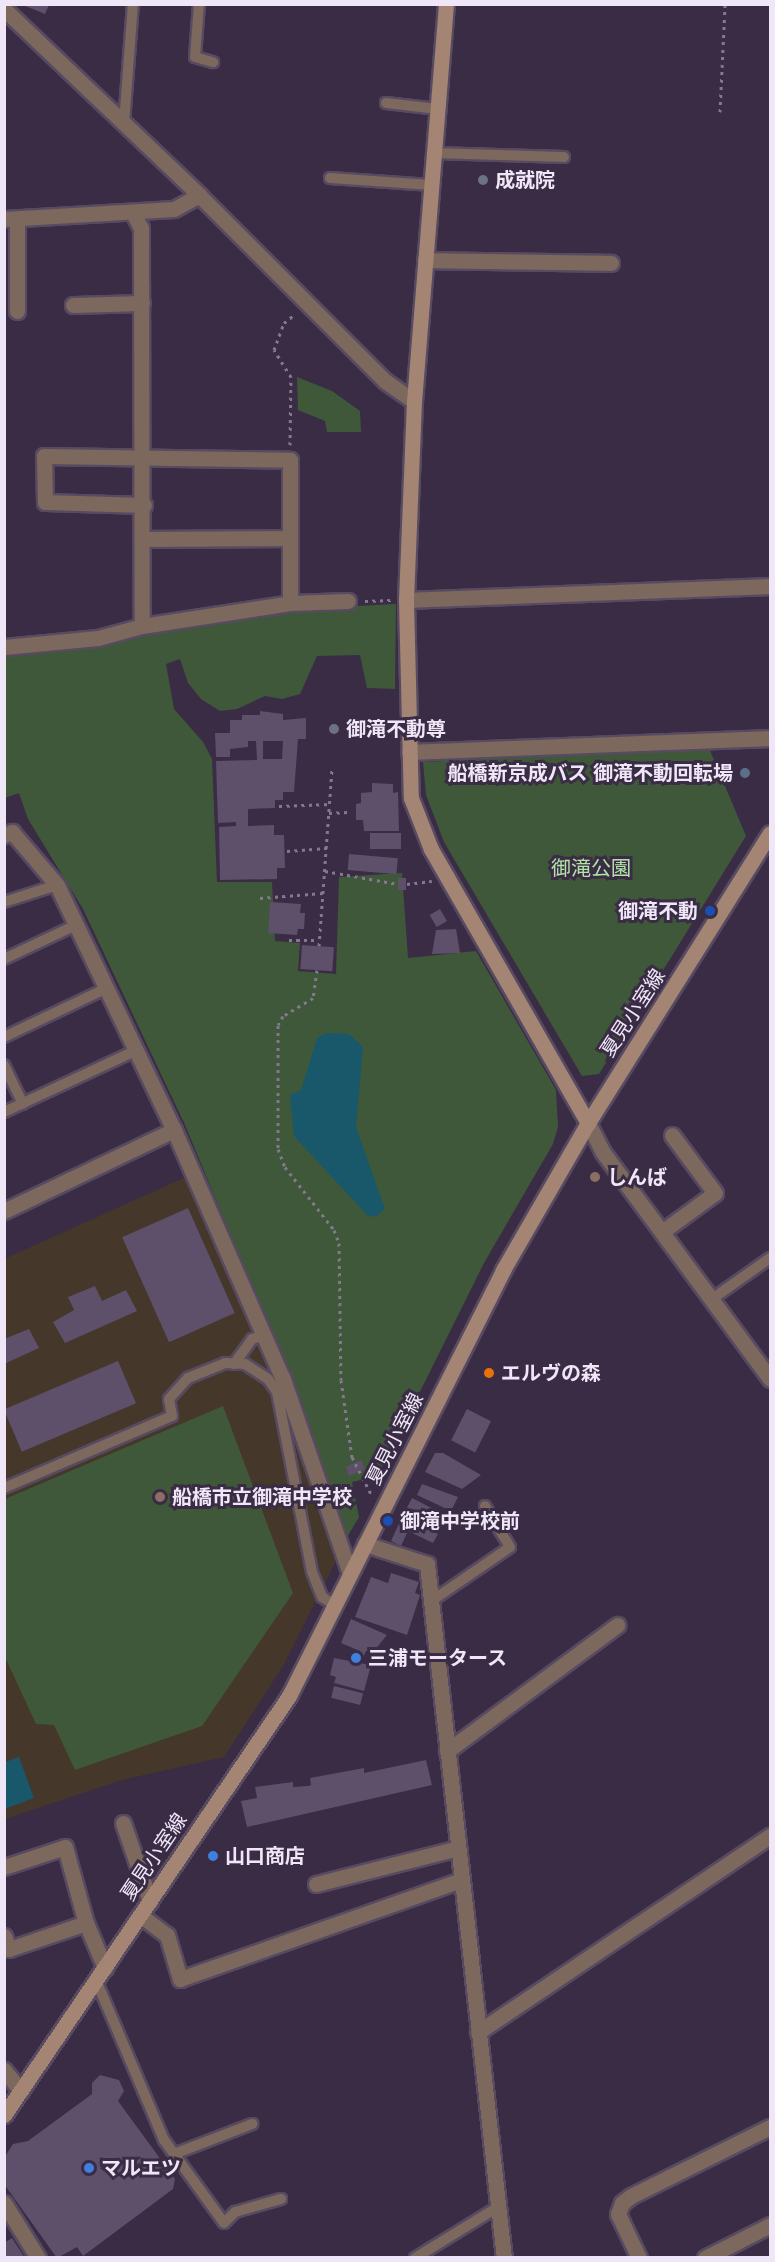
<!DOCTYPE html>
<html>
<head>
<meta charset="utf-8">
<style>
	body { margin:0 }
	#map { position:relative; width:775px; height:2262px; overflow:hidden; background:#3a2c45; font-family:Arial,"Noto Sans JP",sans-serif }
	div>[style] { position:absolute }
	.education>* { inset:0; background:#45372a }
	.green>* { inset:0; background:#3f5839 }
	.water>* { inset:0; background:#19586a }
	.building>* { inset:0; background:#5e4f6a; transform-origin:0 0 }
	.path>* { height:3px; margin-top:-1.5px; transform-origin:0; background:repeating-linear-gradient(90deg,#84788e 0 3px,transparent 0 7.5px) }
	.roads { filter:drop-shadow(2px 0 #574a61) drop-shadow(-2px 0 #574a61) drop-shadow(0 2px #574a61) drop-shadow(0 -2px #574a61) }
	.lane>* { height:10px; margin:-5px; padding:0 5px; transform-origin:5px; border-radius:5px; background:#7c685d }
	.street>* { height:15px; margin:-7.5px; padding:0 7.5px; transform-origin:7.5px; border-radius:7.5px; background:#7c685d }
	.secondary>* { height:15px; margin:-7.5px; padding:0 7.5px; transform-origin:7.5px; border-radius:7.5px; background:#a48574 }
	.dots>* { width:16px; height:16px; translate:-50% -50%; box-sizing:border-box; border:3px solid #3a2c45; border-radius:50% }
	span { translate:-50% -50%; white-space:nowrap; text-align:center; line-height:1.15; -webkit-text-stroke:6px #3a2c45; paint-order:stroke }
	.poi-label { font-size:20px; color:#efe7f7; font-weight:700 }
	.left { translate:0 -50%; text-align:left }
	.right { translate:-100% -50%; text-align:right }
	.park-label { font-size:20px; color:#b1e3a6 }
	.street-label { font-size:20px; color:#efe7f7 }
	.frame { position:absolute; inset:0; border:6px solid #efe7f7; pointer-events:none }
</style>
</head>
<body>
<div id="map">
	<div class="education">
		<i style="clip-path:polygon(188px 1176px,254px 1324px,296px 1432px,336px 1561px,283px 1666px,224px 1757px,122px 1780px,5px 1819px,4px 1259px)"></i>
	</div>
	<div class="green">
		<i style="clip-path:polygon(297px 377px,332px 391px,360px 411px,361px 432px,327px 432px,325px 421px,298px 410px)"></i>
		<i style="clip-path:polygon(396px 604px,395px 689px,367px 688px,360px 655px,317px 656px,300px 694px,282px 699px,265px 696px,237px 709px,220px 711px,201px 699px,188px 683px,180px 659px,166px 664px,174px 709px,203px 742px,212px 759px,217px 882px,272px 882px,275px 941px,300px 943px,298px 971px,336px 974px,339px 877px,402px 873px,408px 958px,476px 951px,556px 1090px,558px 1127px,553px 1144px,484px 1263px,378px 1476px,352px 1482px,359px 1517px,343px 1544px,289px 1376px,185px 1125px,83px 909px,28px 819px,19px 793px,5px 798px,5px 651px,282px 610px)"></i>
		<i style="clip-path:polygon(709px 748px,746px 836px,599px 1074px,582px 1076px,444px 842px,426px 795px,423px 762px)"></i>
		<i style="clip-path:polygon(223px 1406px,293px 1593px,202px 1726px,75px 1770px,54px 1725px,36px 1724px,5px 1657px,5px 1499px)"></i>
	</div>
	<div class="water">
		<i style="clip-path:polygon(326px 1033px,349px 1034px,363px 1047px,356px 1127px,385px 1209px,375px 1217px,367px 1215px,294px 1136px,290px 1095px,301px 1090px,317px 1038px)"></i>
		<i style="clip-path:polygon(19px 1757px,34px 1798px,5px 1809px,5px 1762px)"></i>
	</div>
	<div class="building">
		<i style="clip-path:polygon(23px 5px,49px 5px,45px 14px)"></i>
		<i style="clip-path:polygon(evenodd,260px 711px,283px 714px,283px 720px,306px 718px,306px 739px,298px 739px,294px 792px,283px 792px,283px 800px,275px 800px,275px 808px,248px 809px,248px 826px,274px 825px,274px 835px,284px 835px,285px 868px,277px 868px,277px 879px,220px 880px,219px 827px,236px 826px,236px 822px,218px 823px,216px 761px,257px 760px,256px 741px,248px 741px,248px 747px,230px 749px,230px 757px,216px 757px,215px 733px,230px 733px,230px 720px,242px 720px,242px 715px,260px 715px,260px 711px,263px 741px,283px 741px,282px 759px,263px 759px,263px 741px)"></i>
		<i style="clip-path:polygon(372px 783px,393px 784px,393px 793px,398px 792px,399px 831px,364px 831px,363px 820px,356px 820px,356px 804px,361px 803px,361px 793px,372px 792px)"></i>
		<i style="left:370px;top:833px;width:31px;height:16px"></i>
		<i style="left:349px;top:854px;width:49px;height:16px;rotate:5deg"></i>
		<i style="left:398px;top:878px;width:8px;height:12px"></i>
		<i style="clip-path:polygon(270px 902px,301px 904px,300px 913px,305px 913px,304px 929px,298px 929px,297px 935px,268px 933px)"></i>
		<i style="left:440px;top:909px;width:14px;height:12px;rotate:60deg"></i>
		<i style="clip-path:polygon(456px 929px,460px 953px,432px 954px,436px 930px)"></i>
		<i style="left:302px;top:945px;width:32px;height:24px;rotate:4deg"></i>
		<i style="left:188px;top:1208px;width:115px;height:72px;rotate:66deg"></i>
		<i style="clip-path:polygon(95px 1286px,102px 1301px,126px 1290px,137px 1311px,65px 1343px,53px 1322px,74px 1310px,68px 1297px)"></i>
		<i style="clip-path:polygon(29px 1329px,39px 1348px,4px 1364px,4px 1339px)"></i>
		<i style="left:118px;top:1361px;width:46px;height:124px;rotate:67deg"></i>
		<i style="left:467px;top:1409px;width:27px;height:35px;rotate:27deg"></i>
		<i style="clip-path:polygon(435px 1453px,443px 1453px,481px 1475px,462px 1489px,425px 1472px)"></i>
		<i style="left:361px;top:1460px;width:10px;height:17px;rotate:66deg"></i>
		<i style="clip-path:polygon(422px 1484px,458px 1497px,451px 1511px,417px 1495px)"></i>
		<i style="left:412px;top:1498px;width:38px;height:18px;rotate:27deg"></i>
		<i style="clip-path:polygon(402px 1517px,438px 1534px,433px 1543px,408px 1531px,401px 1546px,391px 1541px)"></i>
		<i style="clip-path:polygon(391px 1573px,419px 1582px,415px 1593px,420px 1595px,407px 1635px,355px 1617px,371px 1577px,388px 1583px)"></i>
		<i style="clip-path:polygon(351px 1619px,387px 1635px,373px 1652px,366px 1651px,363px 1658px,358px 1656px,360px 1651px,341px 1643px)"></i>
		<i style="clip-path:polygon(334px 1658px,371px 1665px,364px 1691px,334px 1683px,336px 1677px,330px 1675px)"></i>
		<i style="left:334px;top:1686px;width:30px;height:12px;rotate:14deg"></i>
		<i style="clip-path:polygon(426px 1760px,432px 1785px,247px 1827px,241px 1801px,257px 1798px,255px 1787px,293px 1782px,293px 1787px,308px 1786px,311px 1785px,310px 1778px,364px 1768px,364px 1773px)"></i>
		<i style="clip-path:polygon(100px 2075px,119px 2080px,124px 2091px,118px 2101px,175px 2179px,173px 2189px,83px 2256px,77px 2247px,57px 2258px,4px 2184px,4px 2158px,13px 2144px,28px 2141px,92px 2094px,92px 2083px)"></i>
		<i style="clip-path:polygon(12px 2238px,25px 2258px,4px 2258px,4px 2243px)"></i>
	</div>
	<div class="path">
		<i style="left:720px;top:112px;width:108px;rotate:-87.3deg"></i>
		<i style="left:290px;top:445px;width:68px;rotate:-89.2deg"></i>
		<i style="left:291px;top:377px;width:32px;rotate:-122deg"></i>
		<i style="left:274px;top:350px;width:29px;rotate:-70deg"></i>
		<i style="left:284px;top:323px;width:14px;rotate:-39deg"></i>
		<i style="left:365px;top:601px;width:26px;rotate:-2deg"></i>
		<i style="left:279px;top:806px;width:51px;rotate:-2.2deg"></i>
		<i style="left:329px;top:813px;width:19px;rotate:-3deg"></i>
		<i style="left:287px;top:851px;width:40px;rotate:-4.3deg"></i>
		<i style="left:325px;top:871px;width:74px;rotate:10.1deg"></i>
		<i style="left:407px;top:884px;width:25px;rotate:-7deg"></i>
		<i style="left:260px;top:898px;width:63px;rotate:-4.5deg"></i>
		<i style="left:289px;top:940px;width:30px"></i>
		<i style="left:319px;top:946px;width:177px;rotate:-85.8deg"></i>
		<i style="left:317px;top:970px;width:28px;rotate:98deg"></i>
		<i style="left:313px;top:998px;width:35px;rotate:149deg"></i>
		<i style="left:283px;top:1016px;width:10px;rotate:119deg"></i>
		<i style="left:278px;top:1025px;width:124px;rotate:90deg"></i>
		<i style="left:278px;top:1149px;width:19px;rotate:69deg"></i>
		<i style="left:285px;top:1167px;width:80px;rotate:52.1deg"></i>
		<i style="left:334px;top:1230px;width:14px;rotate:69deg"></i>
		<i style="left:339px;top:1243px;width:137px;rotate:89.2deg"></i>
		<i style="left:341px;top:1380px;width:78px;rotate:81.9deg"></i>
		<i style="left:352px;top:1457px;width:42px;rotate:62.8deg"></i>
	</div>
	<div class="roads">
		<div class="lane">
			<i style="left:199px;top:4px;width:53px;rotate:94.3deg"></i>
			<i style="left:195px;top:57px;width:19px;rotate:16deg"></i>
			<i style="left:386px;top:103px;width:52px;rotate:6.6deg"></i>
			<i style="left:124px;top:123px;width:119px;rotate:-85.7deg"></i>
			<i style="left:434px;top:153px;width:130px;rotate:1.8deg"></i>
			<i style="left:330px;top:178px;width:101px;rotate:4deg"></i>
			<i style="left:4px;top:902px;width:56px;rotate:-17.8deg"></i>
			<i style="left:4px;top:959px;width:82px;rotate:-25.3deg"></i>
			<i style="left:4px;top:1037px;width:114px;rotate:-25.4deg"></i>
			<i style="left:4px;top:1065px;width:43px;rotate:64deg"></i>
			<i style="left:4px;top:1112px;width:147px;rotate:-25deg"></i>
			<i style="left:712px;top:1299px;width:71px;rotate:-35.3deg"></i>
			<i style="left:234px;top:1364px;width:31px;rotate:-54deg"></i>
			<i style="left:252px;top:1339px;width:14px;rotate:-17deg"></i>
			<i style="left:4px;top:1488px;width:183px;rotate:-23.2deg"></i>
			<i style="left:172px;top:1416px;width:17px;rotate:-100deg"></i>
			<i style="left:169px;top:1399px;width:28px;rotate:-48deg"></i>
			<i style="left:188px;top:1378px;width:40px;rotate:-22deg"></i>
			<i style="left:225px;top:1363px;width:20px;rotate:3deg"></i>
			<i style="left:245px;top:1364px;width:27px;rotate:33deg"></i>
			<i style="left:268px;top:1379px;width:16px;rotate:55deg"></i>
			<i style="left:277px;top:1392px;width:183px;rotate:79deg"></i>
			<i style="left:312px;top:1572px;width:27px;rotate:68deg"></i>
			<i style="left:322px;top:1597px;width:15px;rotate:32deg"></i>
			<i style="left:433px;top:1600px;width:93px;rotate:-34.5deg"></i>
			<i style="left:510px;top:1547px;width:48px;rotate:-121.4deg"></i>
			<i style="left:96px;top:1980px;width:174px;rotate:67deg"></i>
			<i style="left:164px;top:2140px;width:102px;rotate:54.1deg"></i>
			<i style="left:224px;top:2223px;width:16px;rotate:-45deg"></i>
			<i style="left:235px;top:2212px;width:48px;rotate:-15.8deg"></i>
			<i style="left:174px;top:2154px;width:84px;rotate:-21deg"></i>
			<i style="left:415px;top:2258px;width:97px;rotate:-31.6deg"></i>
		</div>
		<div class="street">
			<i style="left:4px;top:9px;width:269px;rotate:43.6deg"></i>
			<i style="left:199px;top:195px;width:263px;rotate:45deg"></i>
			<i style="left:385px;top:381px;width:35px;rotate:35deg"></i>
			<i style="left:133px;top:213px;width:17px;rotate:62deg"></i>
			<i style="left:141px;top:228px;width:398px;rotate:89.9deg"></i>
			<i style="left:4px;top:219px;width:170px;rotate:-3.4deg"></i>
			<i style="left:174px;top:209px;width:29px;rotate:-29deg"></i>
			<i style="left:17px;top:219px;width:92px;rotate:90deg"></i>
			<i style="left:425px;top:260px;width:186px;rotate:0.9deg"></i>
			<i style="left:73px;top:305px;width:69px;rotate:-1.7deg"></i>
			<i style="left:144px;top:505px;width:99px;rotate:-178.3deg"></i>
			<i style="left:45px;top:502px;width:46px;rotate:-91.2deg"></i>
			<i style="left:44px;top:456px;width:246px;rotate:0.9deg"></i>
			<i style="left:290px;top:460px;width:143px;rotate:90deg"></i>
			<i style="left:143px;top:539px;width:145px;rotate:-0.4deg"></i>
			<i style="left:406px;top:600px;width:364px;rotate:-2.2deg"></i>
			<i style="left:4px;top:647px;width:94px;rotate:-5.5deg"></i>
			<i style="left:98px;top:638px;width:46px;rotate:-15.3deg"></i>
			<i style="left:142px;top:626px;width:150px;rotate:-8.8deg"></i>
			<i style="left:290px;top:603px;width:58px;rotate:-2deg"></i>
			<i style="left:409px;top:752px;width:361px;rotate:-2.2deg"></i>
			<i style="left:4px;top:835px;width:9px;rotate:-21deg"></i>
			<i style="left:12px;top:832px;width:70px;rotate:49.7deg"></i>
			<i style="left:57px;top:885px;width:272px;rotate:64.5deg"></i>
			<i style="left:174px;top:1130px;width:272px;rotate:66.4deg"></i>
			<i style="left:283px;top:1379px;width:206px;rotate:71deg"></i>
			<i style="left:588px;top:1123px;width:31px;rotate:63deg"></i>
			<i style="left:602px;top:1151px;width:283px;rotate:53.6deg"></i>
			<i style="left:4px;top:1211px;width:188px;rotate:-25.5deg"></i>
			<i style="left:663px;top:1231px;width:64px;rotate:-36.2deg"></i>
			<i style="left:715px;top:1193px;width:72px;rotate:-126.6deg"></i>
			<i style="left:365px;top:1544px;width:65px;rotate:17.9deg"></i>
			<i style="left:427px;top:1564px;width:698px;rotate:83.67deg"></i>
			<i style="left:447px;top:1751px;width:212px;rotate:-36.5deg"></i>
			<i style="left:123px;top:1823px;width:83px;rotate:70.9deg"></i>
			<i style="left:4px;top:1867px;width:64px;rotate:-18.2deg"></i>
			<i style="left:65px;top:1847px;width:79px;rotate:74.6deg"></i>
			<i style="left:86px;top:1923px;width:49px;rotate:67.1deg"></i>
			<i style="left:316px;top:1884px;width:146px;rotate:-14.2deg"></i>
			<i style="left:140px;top:1915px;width:34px;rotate:37deg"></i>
			<i style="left:167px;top:1935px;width:46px;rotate:73.5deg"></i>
			<i style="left:180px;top:1979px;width:298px;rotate:-19.4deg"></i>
			<i style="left:4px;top:1936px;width:14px;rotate:69deg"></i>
			<i style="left:9px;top:1949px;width:81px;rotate:-18.7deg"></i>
			<i style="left:478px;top:2032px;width:352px;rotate:-33.9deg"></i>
			<i style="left:4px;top:2070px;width:27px;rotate:51deg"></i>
			<i style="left:4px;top:2203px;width:65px;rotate:58.3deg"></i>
			<i style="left:639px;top:2258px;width:49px;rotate:-115.5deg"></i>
			<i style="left:618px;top:2214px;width:12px;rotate:-70deg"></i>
			<i style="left:622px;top:2203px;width:11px;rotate:-38deg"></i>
			<i style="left:631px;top:2196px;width:155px;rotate:-26.4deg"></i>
			<i style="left:705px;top:2258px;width:73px;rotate:-26.9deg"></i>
		</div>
		<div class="secondary">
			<i style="left:446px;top:4px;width:398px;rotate:94.6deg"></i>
			<i style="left:414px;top:401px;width:199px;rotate:92.3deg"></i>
			<i style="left:406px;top:600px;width:198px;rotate:88.6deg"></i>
			<i style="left:411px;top:798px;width:55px;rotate:68.6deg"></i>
			<i style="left:431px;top:849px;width:316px;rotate:60.2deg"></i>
			<i style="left:4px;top:2115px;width:507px;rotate:-55.78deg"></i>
			<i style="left:289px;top:1696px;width:477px;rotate:-63.3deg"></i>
			<i style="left:503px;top:1270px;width:170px;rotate:-60deg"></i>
			<i style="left:588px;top:1123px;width:342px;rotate:-57.9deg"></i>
		</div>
	</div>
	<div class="dots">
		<i style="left:483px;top:180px;background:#6b7280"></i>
		<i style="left:334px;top:729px;background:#6b7280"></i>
		<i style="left:745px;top:773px;background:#5c6f8a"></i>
		<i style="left:710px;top:911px;background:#1a4fb4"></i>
		<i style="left:595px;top:1177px;background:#8d6e63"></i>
		<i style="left:489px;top:1373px;background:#e8710a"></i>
		<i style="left:160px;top:1497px;background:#8d6e63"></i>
		<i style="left:388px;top:1521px;background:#1a4fb4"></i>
		<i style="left:356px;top:1658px;background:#3f7fe0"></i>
		<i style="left:213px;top:1856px;background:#3f7fe0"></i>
		<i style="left:89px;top:2168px;background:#3f7fe0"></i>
	</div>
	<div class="poi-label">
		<span class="left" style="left:495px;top:180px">成就院</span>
		<span class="left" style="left:346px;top:729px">御滝不動尊</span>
		<span class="right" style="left:733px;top:773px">船橋新京成バス 御滝不動回転場</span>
		<span class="right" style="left:698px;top:911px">御滝不動</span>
		<span class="left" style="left:607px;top:1177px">しんば</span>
		<span class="left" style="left:501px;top:1373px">エルヴの森</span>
		<span class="left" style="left:172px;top:1497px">船橋市立御滝中学校</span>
		<span class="left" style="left:400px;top:1521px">御滝中学校前</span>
		<span class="left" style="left:368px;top:1658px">三浦モータース</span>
		<span class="left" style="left:225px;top:1856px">山口商店</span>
		<span class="left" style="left:101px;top:2168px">マルエツ</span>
	</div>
	<div class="park-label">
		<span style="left:591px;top:868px">御滝公園</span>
	</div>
	<div class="street-label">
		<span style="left:633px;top:1013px;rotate:-57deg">夏見小室線</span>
		<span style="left:395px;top:1439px;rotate:-63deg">夏見小室線</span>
		<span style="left:154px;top:1857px;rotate:-56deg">夏見小室線</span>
	</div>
	<div class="frame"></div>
</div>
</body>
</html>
